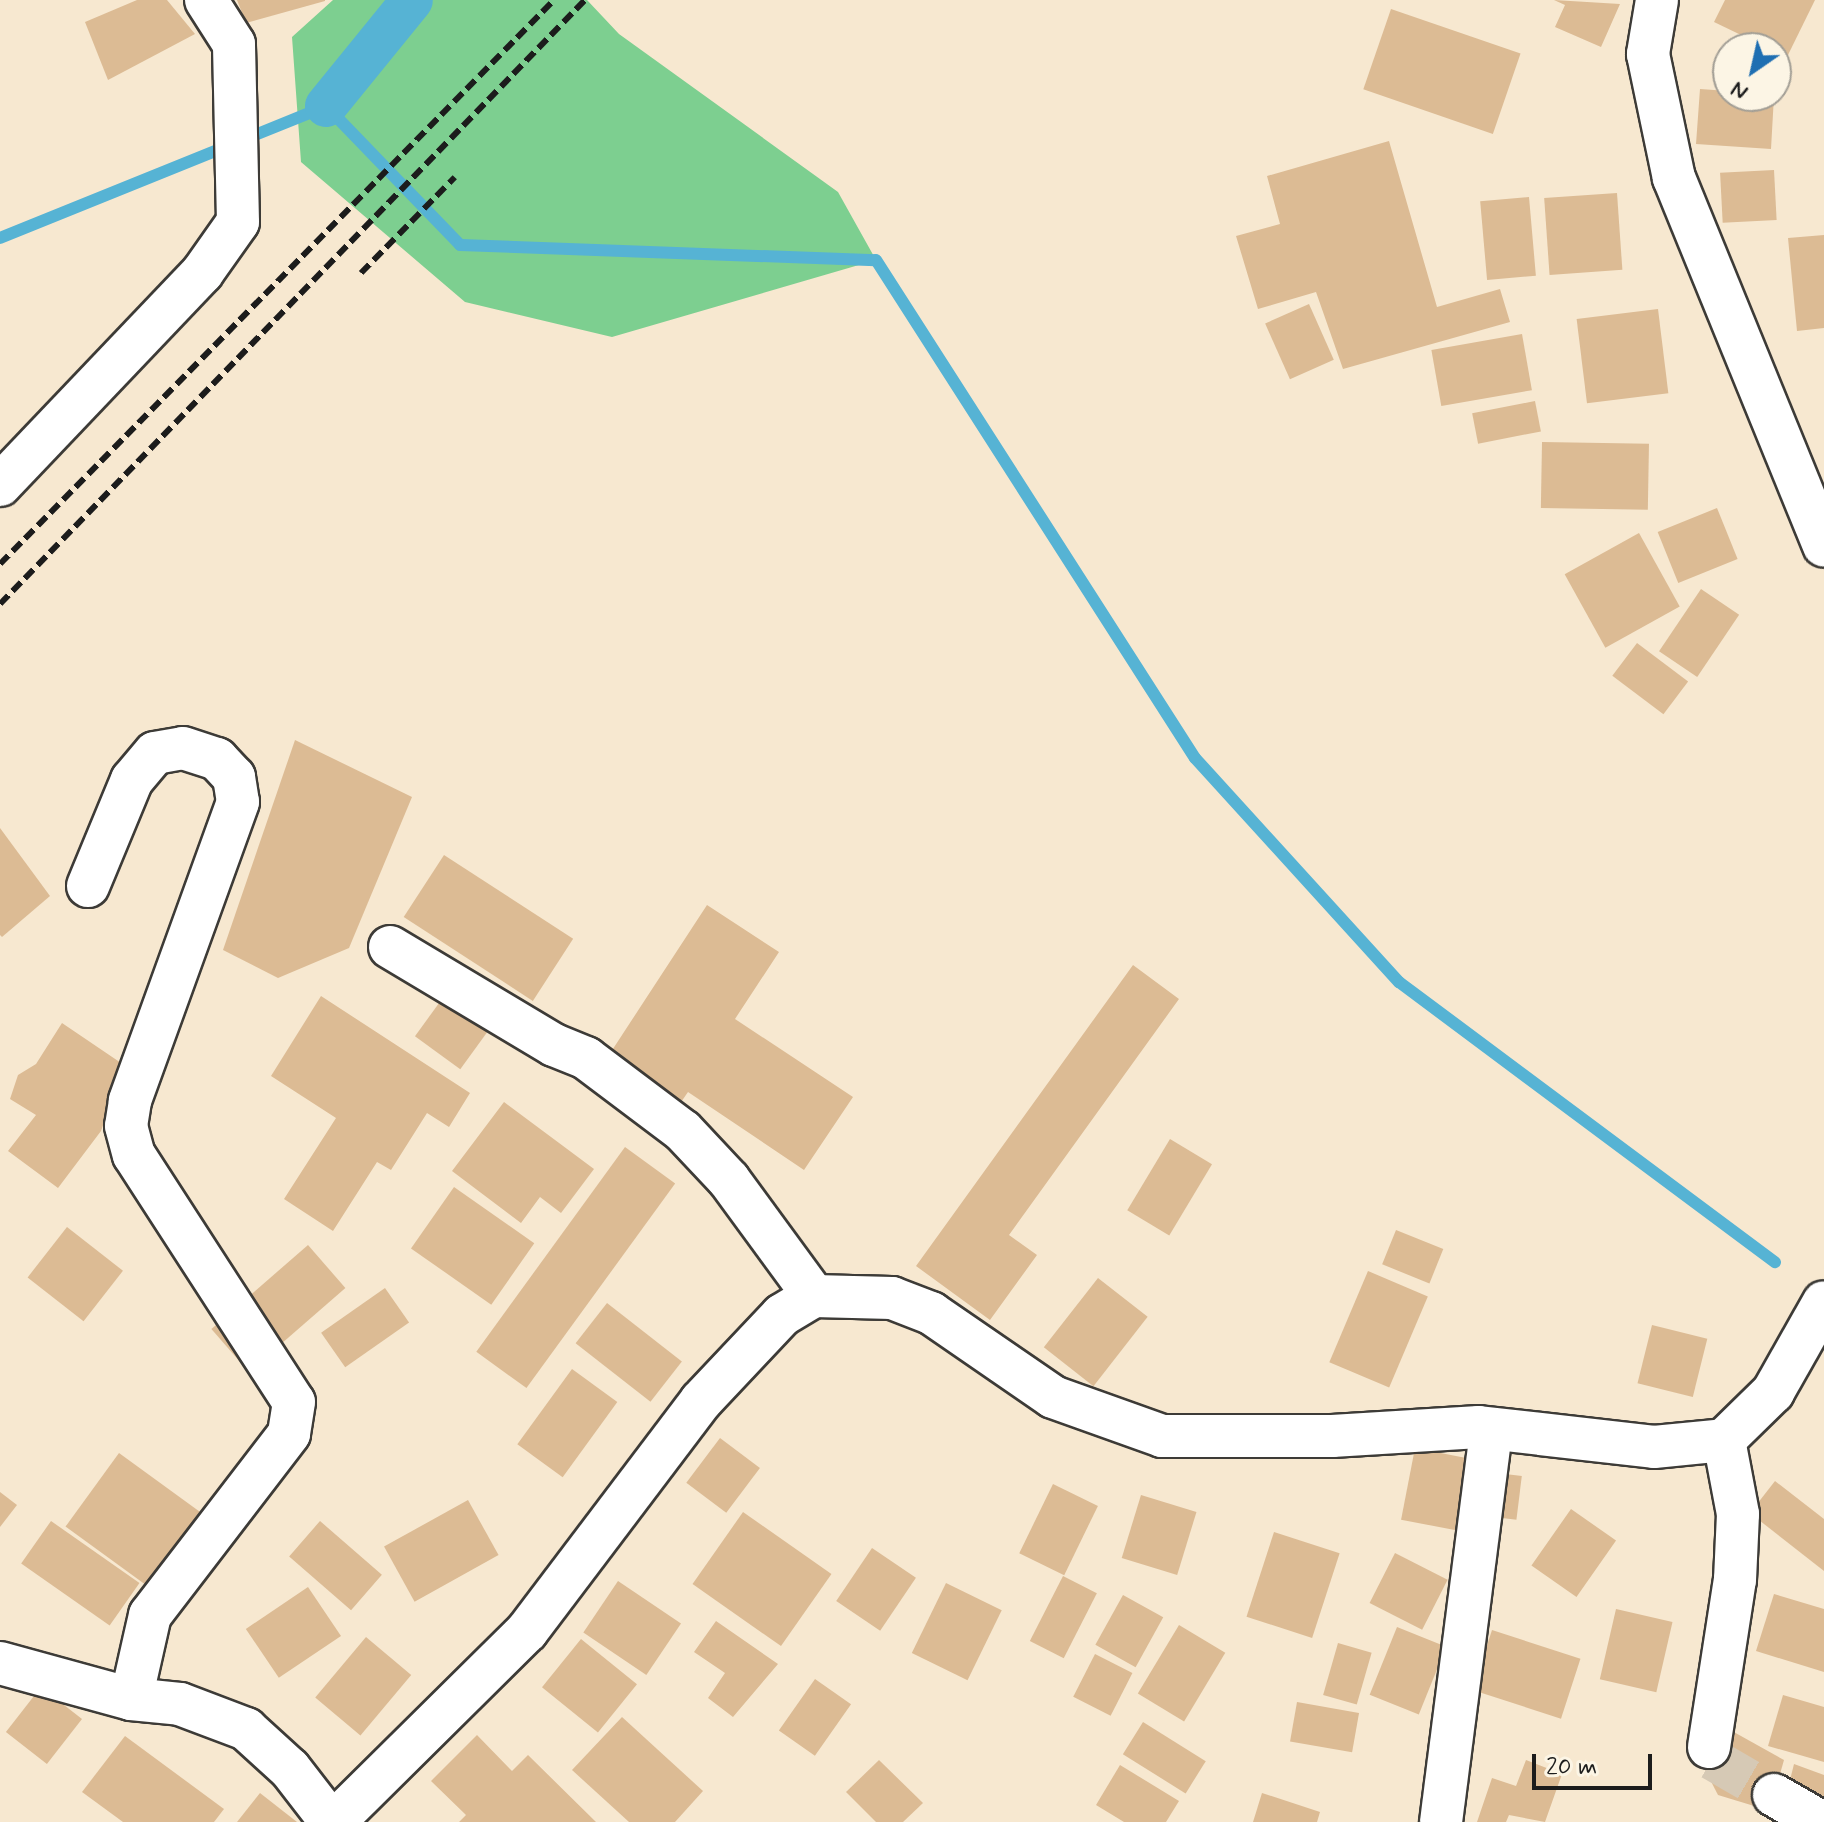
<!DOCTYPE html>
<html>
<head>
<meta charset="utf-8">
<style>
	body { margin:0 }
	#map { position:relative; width:1824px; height:1822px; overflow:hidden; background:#f7e8d0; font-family:Mynerve,sans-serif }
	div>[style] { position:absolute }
	.green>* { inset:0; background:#7dcf90 }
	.stream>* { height:12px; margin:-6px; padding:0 6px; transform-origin:6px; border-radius:6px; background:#56b3d4 }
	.canal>* { height:42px; margin:-21px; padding:0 21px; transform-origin:21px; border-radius:21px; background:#56b3d4 }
	.building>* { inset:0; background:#dcbb94; transform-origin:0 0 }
	.minor-tunnel>* { height:42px; margin-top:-21px; transform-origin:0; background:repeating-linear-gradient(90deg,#d6c9b5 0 42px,transparent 0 63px) }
	.roads { filter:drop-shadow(2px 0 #3d3b37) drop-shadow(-2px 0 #3d3b37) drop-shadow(0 2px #3d3b37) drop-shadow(0 -2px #3d3b37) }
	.minor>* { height:42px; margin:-21px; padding:0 21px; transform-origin:21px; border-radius:21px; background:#fff }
	.rail>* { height:6px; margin-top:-3px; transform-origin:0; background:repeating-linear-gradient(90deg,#1c1c1c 0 12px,transparent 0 18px) }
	span { translate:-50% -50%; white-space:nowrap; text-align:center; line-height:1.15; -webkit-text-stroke:7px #fcf5e5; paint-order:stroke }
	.north { position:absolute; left:1712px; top:32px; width:80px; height:80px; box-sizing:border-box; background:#fcf5e5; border:2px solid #a29e95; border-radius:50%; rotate:214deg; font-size:22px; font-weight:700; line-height:32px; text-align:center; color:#1c1c1c }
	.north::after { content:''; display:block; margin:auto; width:28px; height:36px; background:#1f6fb2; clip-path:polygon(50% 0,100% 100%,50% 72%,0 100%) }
	.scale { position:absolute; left:1532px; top:1754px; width:120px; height:36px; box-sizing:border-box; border:4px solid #1c1c1c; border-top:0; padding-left:10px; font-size:24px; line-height:28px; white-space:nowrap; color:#1c1c1c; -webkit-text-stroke:6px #fcf5e5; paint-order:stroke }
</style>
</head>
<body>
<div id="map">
	<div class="green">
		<i style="clip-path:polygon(333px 0,587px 0,619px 34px,838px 192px,876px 260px,612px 337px,465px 302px,301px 162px,292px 37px)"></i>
	</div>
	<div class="stream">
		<i style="left:0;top:238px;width:352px;rotate:-22deg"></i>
		<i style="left:326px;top:106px;width:193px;rotate:46deg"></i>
		<i style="left:460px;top:245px;width:416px;rotate:2.1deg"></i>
		<i style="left:876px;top:260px;width:591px;rotate:57.36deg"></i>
		<i style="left:1195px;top:758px;width:303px;rotate:47.7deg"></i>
		<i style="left:1399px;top:982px;width:469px;rotate:36.7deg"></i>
	</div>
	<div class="canal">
		<i style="left:326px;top:106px;width:136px;rotate:-50.9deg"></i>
	</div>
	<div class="building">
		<i style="clip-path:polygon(137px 0,167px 0,195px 34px,108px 80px,85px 22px)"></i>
		<i style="clip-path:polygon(237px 0,325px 0,325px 1px,246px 23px)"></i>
		<i style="clip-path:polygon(1554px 0,1620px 4px,1601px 47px,1555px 27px,1565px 5px)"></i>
		<i style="clip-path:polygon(1725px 0,1815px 0,1787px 57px,1714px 22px)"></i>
		<i style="left:1391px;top:9px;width:137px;height:85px;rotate:19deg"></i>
		<i style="clip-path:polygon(1700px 89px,1728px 91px,1728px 96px,1774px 96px,1771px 149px,1696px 144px)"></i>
		<i style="clip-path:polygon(1389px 141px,1437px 307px,1500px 289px,1510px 322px,1343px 369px,1316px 292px,1258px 309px,1236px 236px,1280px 224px,1267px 176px)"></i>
		<i style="left:1774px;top:170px;width:50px;height:54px;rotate:87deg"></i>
		<i style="left:1617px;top:193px;width:77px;height:73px;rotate:86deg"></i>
		<i style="left:1529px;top:197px;width:79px;height:49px;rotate:85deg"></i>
		<i style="clip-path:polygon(1824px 235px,1824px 328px,1797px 331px,1788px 238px)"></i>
		<i style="left:1309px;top:304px;width:61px;height:48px;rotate:66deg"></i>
		<i style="left:1658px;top:309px;width:85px;height:82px;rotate:83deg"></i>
		<i style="left:1522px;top:334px;width:57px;height:92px;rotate:80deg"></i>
		<i style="left:1535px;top:401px;width:31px;height:64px;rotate:79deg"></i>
		<i style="left:1542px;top:442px;width:107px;height:66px;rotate:1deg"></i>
		<i style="left:1717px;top:508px;width:55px;height:64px;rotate:68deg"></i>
		<i style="left:1639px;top:533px;width:84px;height:85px;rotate:61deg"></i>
		<i style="left:1701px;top:589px;width:46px;height:75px;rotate:34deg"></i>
		<i style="left:1637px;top:643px;width:64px;height:41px;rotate:37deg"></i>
		<i style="clip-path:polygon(295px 740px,412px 797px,349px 948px,278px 978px,223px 950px)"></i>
		<i style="clip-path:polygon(0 828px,50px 896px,2px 937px,0 935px)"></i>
		<i style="left:444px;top:855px;width:154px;height:74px;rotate:33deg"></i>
		<i style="clip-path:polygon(707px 905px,779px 952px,735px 1019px,853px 1097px,804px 1170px,688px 1092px,679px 1105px,607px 1058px)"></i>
		<i style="clip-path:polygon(1133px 965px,1179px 999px,1009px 1235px,1037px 1255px,990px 1320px,916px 1266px)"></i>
		<i style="clip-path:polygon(321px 996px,470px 1093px,449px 1127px,427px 1113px,391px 1170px,377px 1162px,333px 1231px,284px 1199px,336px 1118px,271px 1076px)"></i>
		<i style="left:442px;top:999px;width:56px;height:46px;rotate:36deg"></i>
		<i style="clip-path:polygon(62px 1023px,124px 1065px,101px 1131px,58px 1188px,8px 1151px,36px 1115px,10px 1099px,18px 1075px,36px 1064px)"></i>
		<i style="clip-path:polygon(504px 1102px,594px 1169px,561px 1213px,540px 1197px,521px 1223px,452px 1171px)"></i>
		<i style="left:1170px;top:1139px;width:49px;height:83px;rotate:31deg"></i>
		<i style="left:625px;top:1147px;width:62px;height:253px;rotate:36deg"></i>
		<i style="left:454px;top:1187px;width:98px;height:75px;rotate:35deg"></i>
		<i style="left:67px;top:1227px;width:71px;height:64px;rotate:38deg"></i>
		<i style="left:1396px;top:1230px;width:51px;height:37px;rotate:22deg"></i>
		<i style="left:308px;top:1245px;width:57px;height:128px;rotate:49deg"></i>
		<i style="left:1368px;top:1271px;width:65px;height:99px;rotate:23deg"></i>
		<i style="left:1098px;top:1278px;width:63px;height:88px;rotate:38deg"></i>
		<i style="left:385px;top:1288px;width:42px;height:78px;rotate:55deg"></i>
		<i style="left:607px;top:1303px;width:95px;height:51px;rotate:38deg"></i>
		<i style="left:1652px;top:1325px;width:57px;height:60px;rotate:14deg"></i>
		<i style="left:572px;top:1369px;width:56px;height:93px;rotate:36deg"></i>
		<i style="left:720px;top:1438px;width:50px;height:56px;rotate:37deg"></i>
		<i style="left:1415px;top:1448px;width:60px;height:73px;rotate:11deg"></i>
		<i style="left:119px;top:1453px;width:102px;height:91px;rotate:36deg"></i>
		<i style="left:1497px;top:1473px;width:25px;height:44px;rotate:7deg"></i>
		<i style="clip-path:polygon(1775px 1481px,1824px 1519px,1824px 1571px,1750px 1513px)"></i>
		<i style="left:1053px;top:1484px;width:50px;height:77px;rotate:26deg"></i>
		<i style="clip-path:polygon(0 1492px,17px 1505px,0 1527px)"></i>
		<i style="left:1141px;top:1495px;width:58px;height:66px;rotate:17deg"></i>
		<i style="left:468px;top:1500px;width:63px;height:96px;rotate:61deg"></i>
		<i style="left:1571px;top:1509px;width:55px;height:69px;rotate:35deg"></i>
		<i style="left:743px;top:1512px;width:108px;height:88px;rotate:35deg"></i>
		<i style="left:51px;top:1521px;width:108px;height:52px;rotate:35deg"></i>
		<i style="left:320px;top:1521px;width:82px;height:47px;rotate:41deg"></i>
		<i style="left:1274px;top:1532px;width:69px;height:89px;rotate:18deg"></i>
		<i style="left:872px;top:1548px;width:53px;height:64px;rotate:34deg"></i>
		<i style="left:1395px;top:1553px;width:59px;height:56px;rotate:27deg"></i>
		<i style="left:1063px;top:1576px;width:38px;height:73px;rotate:27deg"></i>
		<i style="left:618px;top:1581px;width:76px;height:62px;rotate:34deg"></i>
		<i style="left:946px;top:1583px;width:62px;height:78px;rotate:26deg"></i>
		<i style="left:308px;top:1587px;width:59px;height:75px;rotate:56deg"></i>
		<i style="clip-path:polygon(1774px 1594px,1824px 1609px,1824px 1672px,1756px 1651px)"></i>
		<i style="left:1123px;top:1595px;width:46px;height:57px;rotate:29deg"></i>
		<i style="left:1616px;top:1609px;width:58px;height:72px;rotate:13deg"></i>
		<i style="clip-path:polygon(716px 1621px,778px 1664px,733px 1717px,708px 1698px,725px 1673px,694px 1652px)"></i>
		<i style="left:1179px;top:1625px;width:54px;height:80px;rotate:31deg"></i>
		<i style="left:1397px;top:1627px;width:53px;height:73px;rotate:22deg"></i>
		<i style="left:1492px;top:1630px;width:93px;height:63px;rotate:18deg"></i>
		<i style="left:366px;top:1637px;width:59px;height:79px;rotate:40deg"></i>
		<i style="left:581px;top:1639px;width:72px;height:62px;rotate:39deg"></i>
		<i style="left:1338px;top:1643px;width:35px;height:54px;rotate:16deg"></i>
		<i style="left:1095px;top:1654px;width:42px;height:48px;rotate:27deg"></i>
		<i style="left:815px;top:1679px;width:44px;height:63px;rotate:35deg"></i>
		<i style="left:41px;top:1687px;width:52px;height:57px;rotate:38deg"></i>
		<i style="clip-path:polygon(1783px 1695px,1824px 1707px,1824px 1762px,1768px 1746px)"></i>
		<i style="left:1297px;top:1702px;width:63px;height:40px;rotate:10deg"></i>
		<i style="clip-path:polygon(622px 1717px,703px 1791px,675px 1822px,629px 1822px,572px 1770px)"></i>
		<i style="left:1143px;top:1722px;width:74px;height:38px;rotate:32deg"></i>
		<i style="clip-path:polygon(1732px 1731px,1784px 1760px,1774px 1795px,1764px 1809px,1718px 1795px,1700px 1760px)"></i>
		<i style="clip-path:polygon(477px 1735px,512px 1771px,528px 1755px,596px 1822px,459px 1822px,466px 1815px,431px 1781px)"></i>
		<i style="clip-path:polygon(125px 1736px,224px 1809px,214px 1822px,123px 1822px,82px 1792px)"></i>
		<i style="clip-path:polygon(879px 1760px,923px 1803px,903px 1822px,876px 1822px,846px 1792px)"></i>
		<i style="clip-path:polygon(1526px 1760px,1562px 1774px,1545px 1822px,1509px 1815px,1506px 1822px,1477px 1822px,1492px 1778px,1516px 1786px)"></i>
		<i style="clip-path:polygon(1794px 1764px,1824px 1775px,1824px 1808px,1787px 1792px)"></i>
		<i style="clip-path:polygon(1120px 1765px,1179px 1801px,1166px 1822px,1124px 1822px,1096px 1805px)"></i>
		<i style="clip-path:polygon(260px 1793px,297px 1822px,237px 1822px)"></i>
		<i style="clip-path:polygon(1262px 1793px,1320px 1812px,1317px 1822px,1253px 1822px)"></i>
	</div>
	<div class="minor-tunnel">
		<i style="left:1709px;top:1747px;width:12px;rotate:76deg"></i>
		<i style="left:1712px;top:1759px;width:72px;rotate:30.1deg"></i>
	</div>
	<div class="roads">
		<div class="minor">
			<i style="left:1657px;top:0;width:55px;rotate:99.5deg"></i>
			<i style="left:1648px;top:54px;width:127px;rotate:78.2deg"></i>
			<i style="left:1674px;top:178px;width:397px;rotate:67.8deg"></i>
			<i style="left:0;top:485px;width:293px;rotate:-46.4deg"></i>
			<i style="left:202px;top:273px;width:62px;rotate:-54.8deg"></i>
			<i style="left:238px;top:222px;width:178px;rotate:-91.3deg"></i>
			<i style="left:234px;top:44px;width:52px;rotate:-122.5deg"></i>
			<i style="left:88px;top:886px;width:115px;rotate:-67.5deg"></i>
			<i style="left:132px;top:780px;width:35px;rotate:-50deg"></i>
			<i style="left:155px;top:753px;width:28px;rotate:-10deg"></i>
			<i style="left:183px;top:748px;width:36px;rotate:18deg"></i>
			<i style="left:217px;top:759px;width:25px;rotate:47deg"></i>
			<i style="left:234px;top:777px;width:25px;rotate:81deg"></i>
			<i style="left:238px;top:802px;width:318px;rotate:109.9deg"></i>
			<i style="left:130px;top:1101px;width:25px;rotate:99deg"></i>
			<i style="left:126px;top:1126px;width:30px;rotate:75deg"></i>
			<i style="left:134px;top:1155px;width:294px;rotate:57.1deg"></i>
			<i style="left:294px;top:1402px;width:32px;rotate:99deg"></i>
			<i style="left:289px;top:1434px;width:228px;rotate:127.5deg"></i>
			<i style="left:150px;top:1615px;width:86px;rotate:102.7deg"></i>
			<i style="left:390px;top:947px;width:191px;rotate:30.9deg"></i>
			<i style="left:554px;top:1045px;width:35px;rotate:22deg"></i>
			<i style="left:586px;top:1058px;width:121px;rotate:37deg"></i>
			<i style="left:683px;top:1131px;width:67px;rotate:46.8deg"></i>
			<i style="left:729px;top:1180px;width:144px;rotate:53.8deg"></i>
			<i style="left:0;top:1663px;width:136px;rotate:15.4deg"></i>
			<i style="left:131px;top:1699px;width:49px;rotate:5.8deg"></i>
			<i style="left:180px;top:1704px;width:71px;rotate:20.7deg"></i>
			<i style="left:246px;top:1729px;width:59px;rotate:42.3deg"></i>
			<i style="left:290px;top:1769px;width:67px;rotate:52.3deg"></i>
			<i style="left:1709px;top:1747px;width:169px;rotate:-81.2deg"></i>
			<i style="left:1735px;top:1580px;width:66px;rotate:-87.4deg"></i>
			<i style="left:1738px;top:1514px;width:75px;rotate:-100.7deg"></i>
			<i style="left:1774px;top:1795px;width:54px;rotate:29.9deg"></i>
			<i style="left:334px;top:1822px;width:272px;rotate:-44.7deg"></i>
			<i style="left:527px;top:1631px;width:288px;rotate:-52.9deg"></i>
			<i style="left:701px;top:1401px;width:118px;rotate:-46.7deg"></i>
			<i style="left:782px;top:1315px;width:37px;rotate:-31deg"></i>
			<i style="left:814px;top:1296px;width:78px;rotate:1.5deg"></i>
			<i style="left:892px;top:1298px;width:42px;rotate:21deg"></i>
			<i style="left:931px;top:1313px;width:148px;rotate:34.5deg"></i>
			<i style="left:1053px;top:1397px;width:116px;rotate:19.7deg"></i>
			<i style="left:1162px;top:1436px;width:170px"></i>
			<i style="left:1332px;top:1436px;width:147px;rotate:-3.5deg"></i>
			<i style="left:1479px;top:1427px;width:176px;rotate:6.5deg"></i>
			<i style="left:1654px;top:1447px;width:70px;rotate:-5.7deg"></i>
			<i style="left:1724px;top:1440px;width:69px;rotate:-44.4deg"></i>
			<i style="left:1773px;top:1392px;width:103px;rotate:-60.5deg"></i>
			<i style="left:1441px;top:1822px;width:394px;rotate:-82.7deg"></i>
		</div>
	</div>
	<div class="rail">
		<i style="left:361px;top:273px;width:134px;rotate:-45.6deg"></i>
		<i style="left:0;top:564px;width:791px;rotate:-45.51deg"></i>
		<i style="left:0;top:604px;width:841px;rotate:-45.92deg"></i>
	</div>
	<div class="north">N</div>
	<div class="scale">20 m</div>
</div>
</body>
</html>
